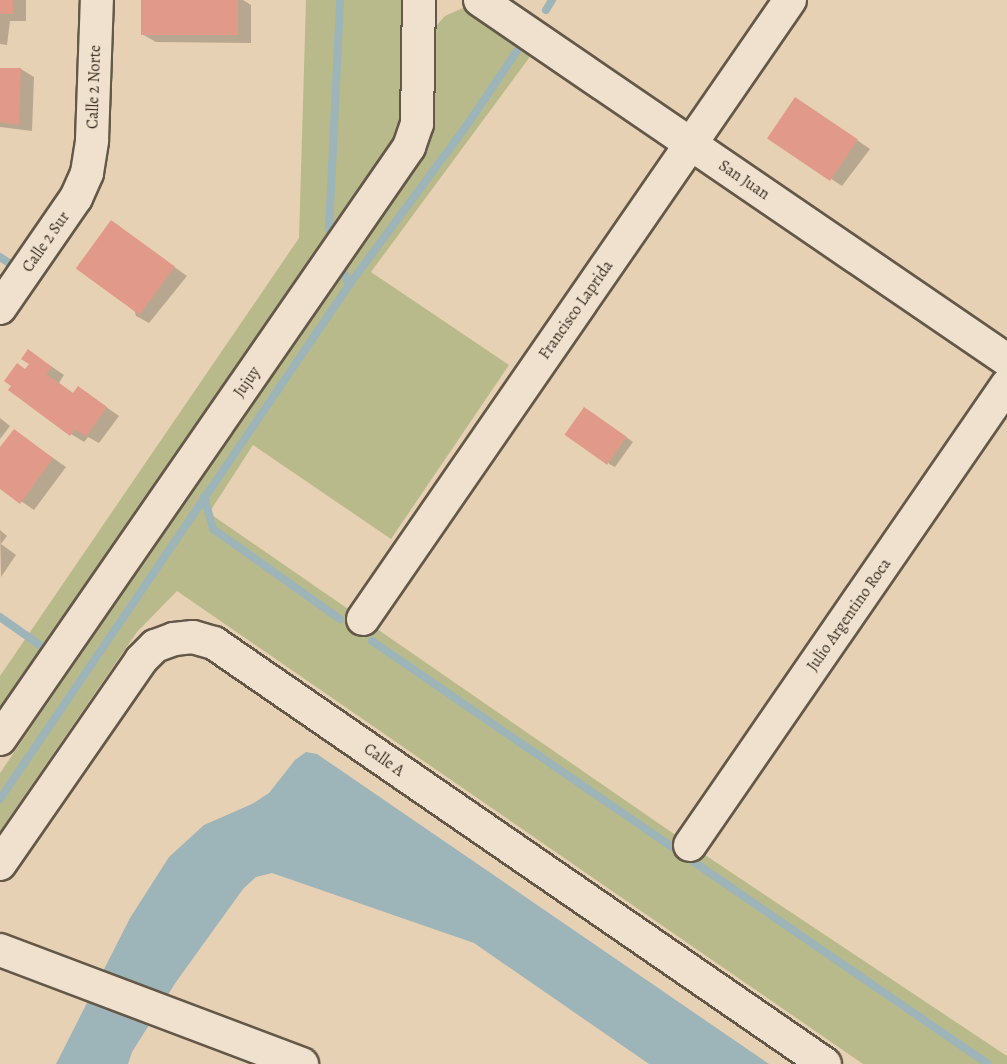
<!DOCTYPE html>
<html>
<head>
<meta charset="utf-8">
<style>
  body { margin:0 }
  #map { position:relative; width:1007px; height:1064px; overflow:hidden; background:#e7d1b4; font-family:Alegreya,serif }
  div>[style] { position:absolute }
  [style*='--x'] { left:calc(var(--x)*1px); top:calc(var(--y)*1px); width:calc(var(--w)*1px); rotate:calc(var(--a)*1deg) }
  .green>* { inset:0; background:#b9ba8b }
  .water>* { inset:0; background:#9db4b9 }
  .shadow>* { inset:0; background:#0003 }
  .stream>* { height:8px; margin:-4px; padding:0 4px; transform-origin:4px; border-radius:4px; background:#9db4b9 }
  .building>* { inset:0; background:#e19a8a; transform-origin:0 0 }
  .roads { filter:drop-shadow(2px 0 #645849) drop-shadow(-2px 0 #645849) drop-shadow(0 2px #645849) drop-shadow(0 -2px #645849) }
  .minor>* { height:32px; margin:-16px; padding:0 16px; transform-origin:16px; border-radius:16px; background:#efe1ce }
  span { translate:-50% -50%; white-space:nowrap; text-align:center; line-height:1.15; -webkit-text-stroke:4.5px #efe1ce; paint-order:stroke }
  .street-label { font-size:16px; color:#392f25 }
</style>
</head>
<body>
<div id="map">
  <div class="green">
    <div style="clip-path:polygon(306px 0,408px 0,404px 137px,0 719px,0 676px,299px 238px)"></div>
    <div style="clip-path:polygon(465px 7px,473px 9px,532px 54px,371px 272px,509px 365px,391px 539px,253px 445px,209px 513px,690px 845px,1007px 1056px,1007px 1064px,863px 1064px,177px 591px,137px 632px,0 831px,0 773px,172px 521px,361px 234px,433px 49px,436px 26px,445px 16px)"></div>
  </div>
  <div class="water">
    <div style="clip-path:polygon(306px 752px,317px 754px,769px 1064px,649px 1064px,474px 943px,272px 873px,256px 877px,243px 889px,176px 982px,132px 1052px,128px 1064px,56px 1064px,130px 918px,169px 857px,204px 825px,252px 804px,269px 793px,295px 760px)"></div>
  </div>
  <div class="shadow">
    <div style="clip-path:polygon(0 0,26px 0,26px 21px,10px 21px,7px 45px,0 44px)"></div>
    <div style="clip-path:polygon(143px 0,243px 0,251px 5px,251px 43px,156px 42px,142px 34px)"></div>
    <div style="clip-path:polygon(0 69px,21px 69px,34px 77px,32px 131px,0 127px)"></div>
    <div style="clip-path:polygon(809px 107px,870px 149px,842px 186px,769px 138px)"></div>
    <div style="clip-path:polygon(111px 222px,187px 276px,149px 323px,136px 316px)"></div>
    <div style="clip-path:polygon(29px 351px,64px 375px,59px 383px,74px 394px,79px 388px,119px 416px,99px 443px,88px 437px,84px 442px,71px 434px,10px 390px,31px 363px)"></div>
    <div style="clip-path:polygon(591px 412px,633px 442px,615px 467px,609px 464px)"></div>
    <div style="clip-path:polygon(0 418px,10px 426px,0 439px)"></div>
    <div style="clip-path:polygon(14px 431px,66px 467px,34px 510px,0 487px,0 450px)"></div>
    <div style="clip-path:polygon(0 530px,7px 536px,1px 544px,16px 555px,1px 577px)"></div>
  </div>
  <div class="stream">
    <div style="--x:546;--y:10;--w:12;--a:-59"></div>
    <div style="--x:329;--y:229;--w:229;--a:-87.2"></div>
    <div style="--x:0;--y:257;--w:23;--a:34"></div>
    <div style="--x:344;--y:273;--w:13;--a:67"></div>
    <div style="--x:204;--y:497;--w:33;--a:74"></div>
    <div style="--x:213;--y:529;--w:156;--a:35.3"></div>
    <div style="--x:0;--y:617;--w:54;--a:35.2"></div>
    <div style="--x:372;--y:641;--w:747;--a:34.48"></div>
    <div style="--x:0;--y:799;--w:621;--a:-55.82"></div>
    <div style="--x:349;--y:285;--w:199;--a:-53.6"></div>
    <div style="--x:467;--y:125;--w:89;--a:-56"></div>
  </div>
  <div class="building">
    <div style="left:0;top:0;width:13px;height:14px"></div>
    <div style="left:141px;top:0;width:97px;height:35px"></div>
    <div style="clip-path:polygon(0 68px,21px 68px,19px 125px,0 122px)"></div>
    <div style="left:795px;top:97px;width:76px;height:50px;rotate:34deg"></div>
    <div style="left:111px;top:220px;width:79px;height:60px;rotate:36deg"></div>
    <div style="clip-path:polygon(28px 349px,52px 367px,46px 374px,73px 393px,78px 386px,107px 407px,86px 437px,75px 429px,70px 436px,8px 390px,11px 386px,4px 381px,17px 363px,25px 369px,29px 364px,21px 359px)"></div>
    <div style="left:584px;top:407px;width:52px;height:34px;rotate:35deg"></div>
    <div style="clip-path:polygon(14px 429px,53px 458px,20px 504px,0 489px,0 447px)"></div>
  </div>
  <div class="roads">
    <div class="minor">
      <div style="--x:480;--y:0;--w:638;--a:34.34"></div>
      <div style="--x:0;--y:308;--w:134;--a:-55.4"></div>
      <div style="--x:76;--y:198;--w:27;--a:-66"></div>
      <div style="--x:87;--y:173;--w:33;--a:-81"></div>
      <div style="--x:92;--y:140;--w:140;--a:-88"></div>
      <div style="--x:363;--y:619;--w:752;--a:-55.4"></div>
      <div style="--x:0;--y:739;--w:720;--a:-55.36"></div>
      <div style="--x:409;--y:147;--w:24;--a:-71"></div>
      <div style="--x:417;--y:124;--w:124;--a:-89.1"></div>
      <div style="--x:690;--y:845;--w:559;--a:-55.43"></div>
      <div style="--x:0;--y:864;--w:248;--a:-55.3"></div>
      <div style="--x:141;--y:660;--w:20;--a:-45"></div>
      <div style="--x:155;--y:646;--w:20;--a:-20"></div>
      <div style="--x:174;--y:639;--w:19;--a:-6"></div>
      <div style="--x:193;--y:637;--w:22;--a:16"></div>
      <div style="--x:214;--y:643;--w:742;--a:34.57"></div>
      <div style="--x:0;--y:950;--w:323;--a:20.7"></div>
    </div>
  </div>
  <div class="street-label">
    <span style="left:94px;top:87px;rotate:-88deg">Calle 2 Norte</span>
    <span style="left:744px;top:180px;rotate:34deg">San Juan</span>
    <span style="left:46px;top:242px;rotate:-55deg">Calle 2 Sur</span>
    <span style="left:576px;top:310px;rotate:-55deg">Francisco Laprida</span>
    <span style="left:247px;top:382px;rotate:-55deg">Jujuy</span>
    <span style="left:849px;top:615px;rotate:-55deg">Julio Argentino Roca</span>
    <span style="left:384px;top:760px;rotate:35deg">Calle A</span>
  </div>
</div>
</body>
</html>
